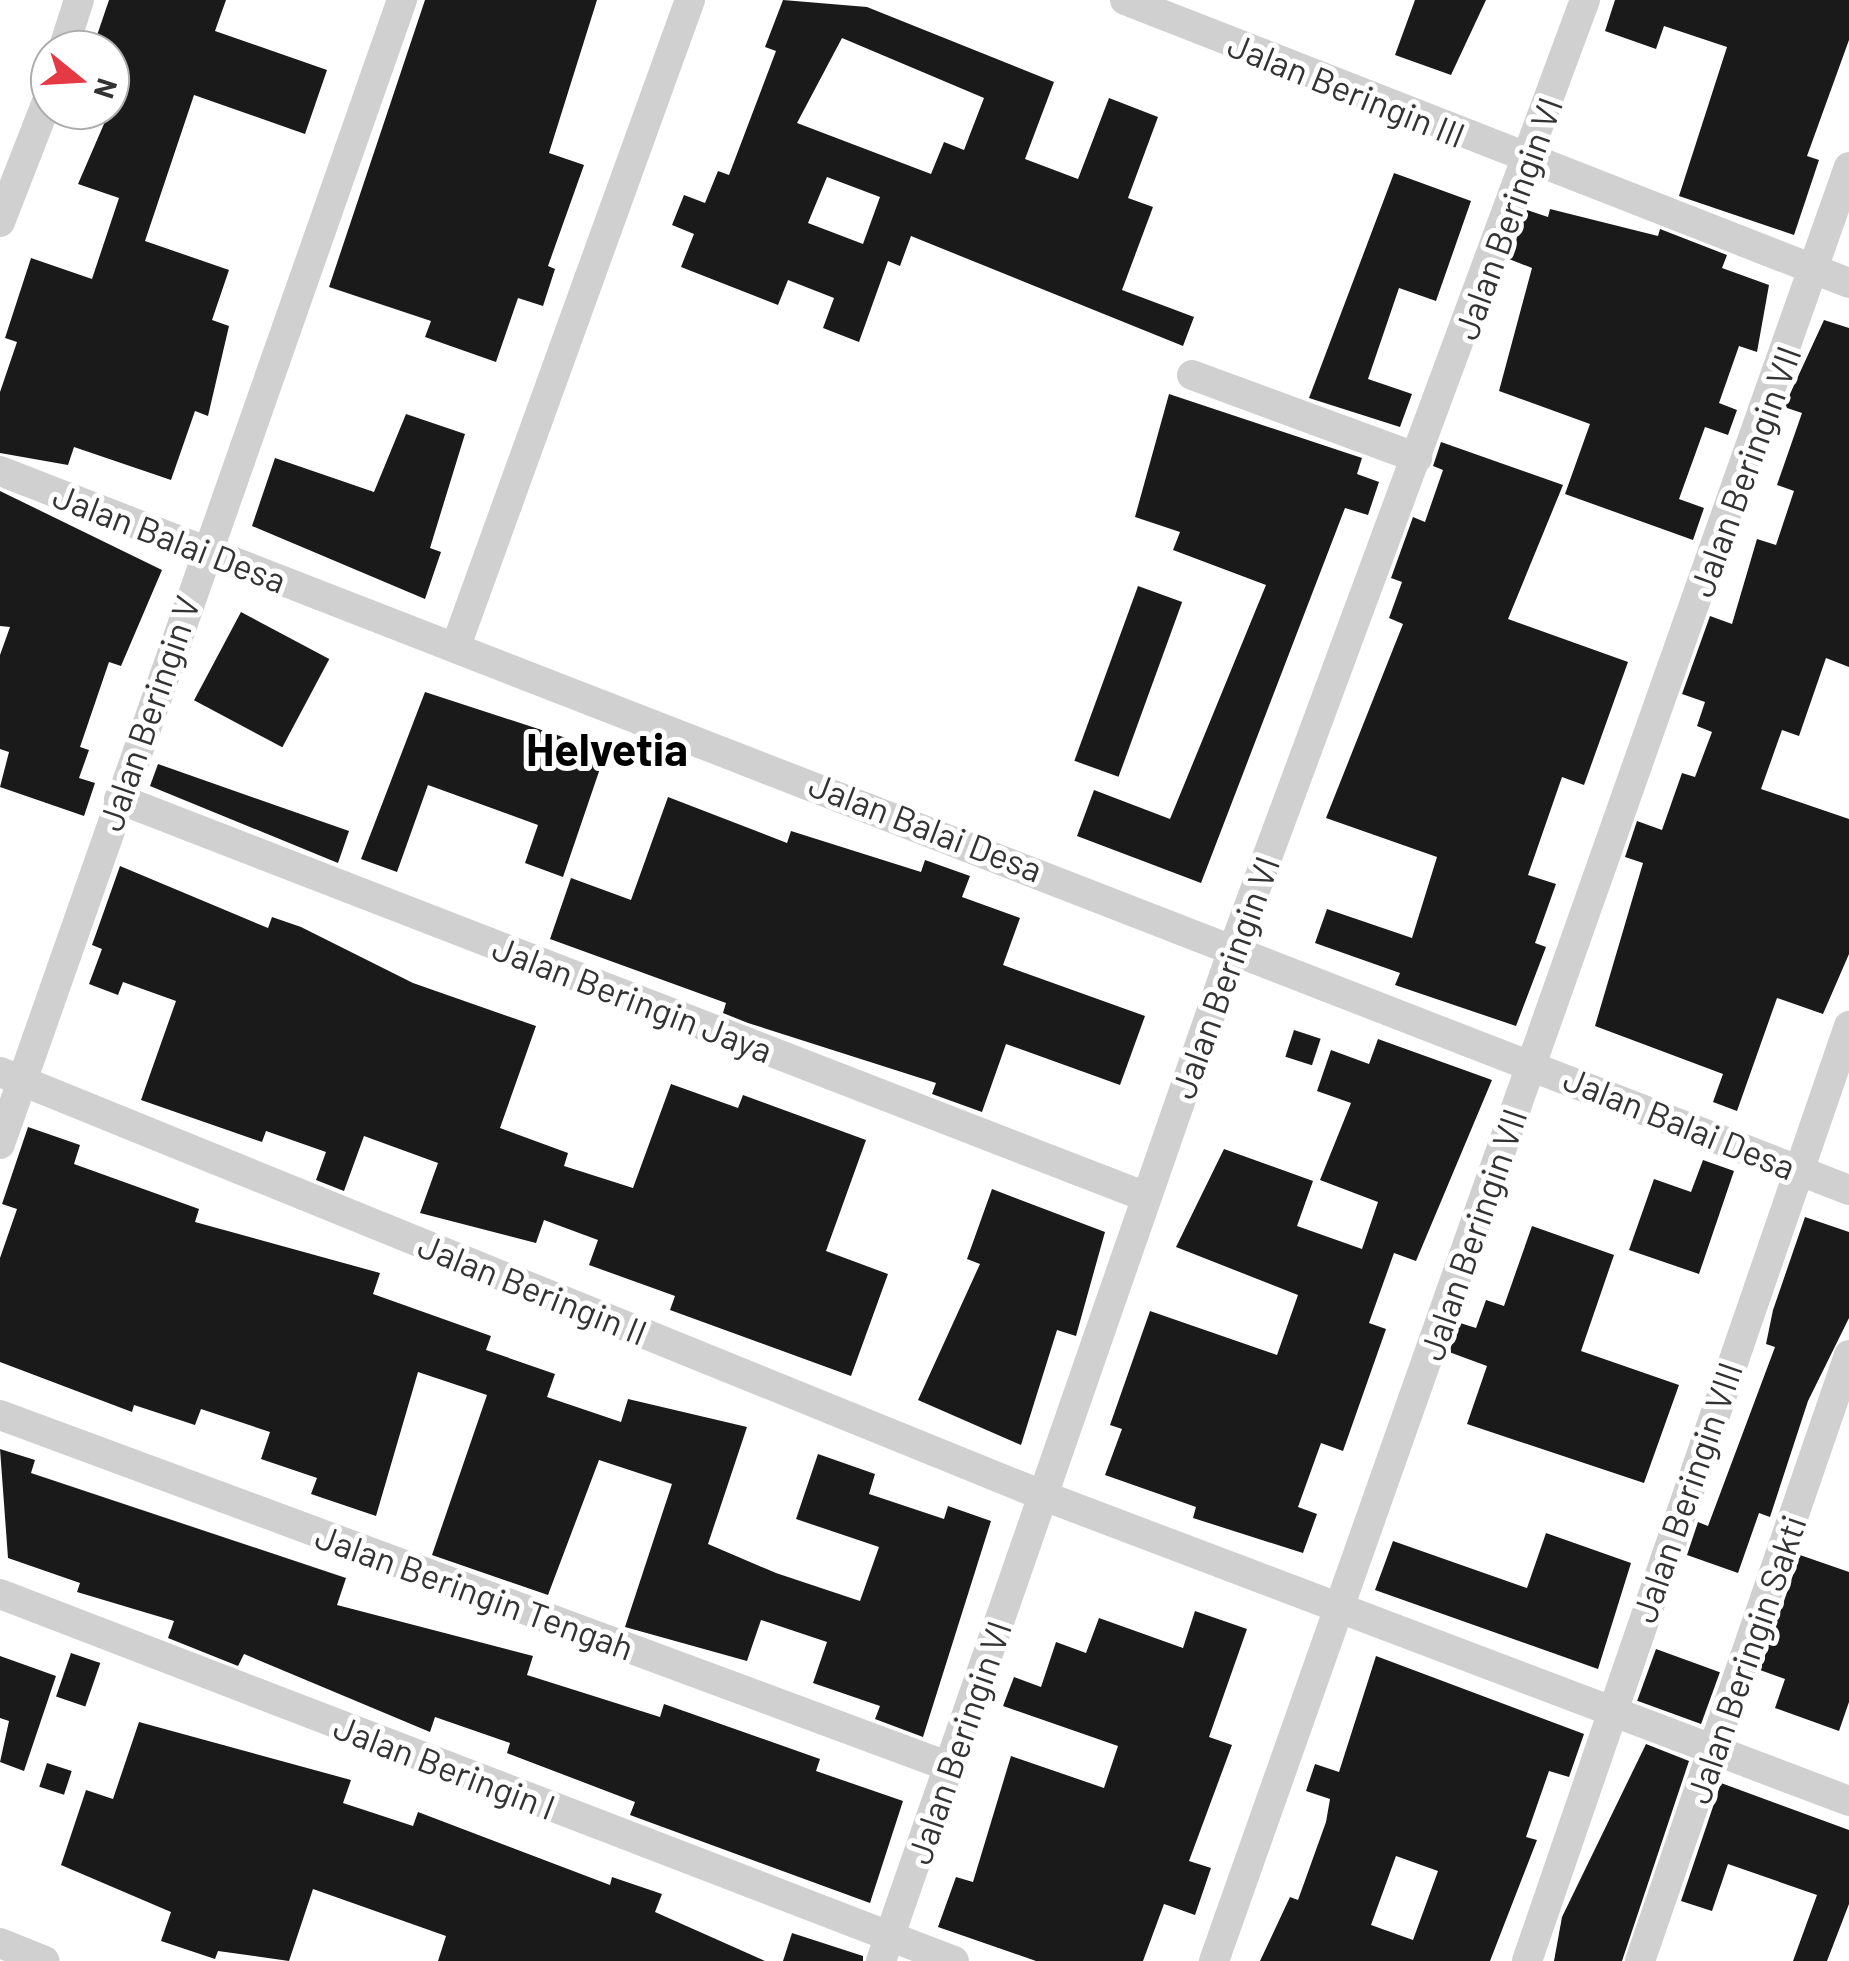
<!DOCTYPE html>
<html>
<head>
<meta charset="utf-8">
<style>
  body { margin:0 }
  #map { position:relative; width:1849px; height:1961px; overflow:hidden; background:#fff; font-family:Barlow,sans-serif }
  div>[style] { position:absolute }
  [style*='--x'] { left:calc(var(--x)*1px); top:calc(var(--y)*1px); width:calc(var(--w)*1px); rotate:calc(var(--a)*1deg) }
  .building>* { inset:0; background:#1a1a1a; transform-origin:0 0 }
  .street>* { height:30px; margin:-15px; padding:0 15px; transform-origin:15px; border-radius:15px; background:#d0d0d0 }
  span { translate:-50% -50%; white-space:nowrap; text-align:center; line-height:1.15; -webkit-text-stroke:10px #fff; paint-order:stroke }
  .street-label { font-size:35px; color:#333 }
  .district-label { font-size:45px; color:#000; font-weight:700 }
  .north { position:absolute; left:30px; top:30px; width:100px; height:100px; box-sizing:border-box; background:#fff; border:2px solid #adadad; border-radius:50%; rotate:108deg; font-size:28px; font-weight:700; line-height:40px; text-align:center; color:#333 }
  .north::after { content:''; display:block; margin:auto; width:35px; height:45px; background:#e63946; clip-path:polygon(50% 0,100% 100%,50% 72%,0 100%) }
</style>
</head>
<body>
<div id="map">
  <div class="building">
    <div style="clip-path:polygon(109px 0,226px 0,215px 31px,327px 70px,305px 134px,194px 95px,145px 241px,229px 270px,212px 320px,229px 326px,208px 416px,195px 411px,171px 480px,74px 447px,68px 465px,0 453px,0 392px,17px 342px,5px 338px,31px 258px,92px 279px,119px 198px,78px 184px,110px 110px,117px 68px,110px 50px,92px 50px)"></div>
    <div style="clip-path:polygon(425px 0,597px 0,549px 153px,584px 165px,548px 266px,555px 269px,543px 306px,518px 298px,496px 362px,425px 337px,431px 321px,329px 287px)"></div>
    <div style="clip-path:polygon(evenodd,783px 0,867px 7px,1054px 82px,1025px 159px,1078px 179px,1109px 98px,1158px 117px,1128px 198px,1153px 207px,1122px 290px,1194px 317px,1183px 346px,911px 236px,900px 266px,888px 261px,859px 342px,823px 328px,834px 298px,788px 280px,778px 305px,681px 267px,694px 234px,672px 225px,684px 195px,705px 203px,718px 171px,729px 175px,776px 51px,765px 47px,783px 0,842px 38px,984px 98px,964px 150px,944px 142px,931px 174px,797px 123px,842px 38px,783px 0,827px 177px,880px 197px,863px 244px,808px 223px,827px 177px)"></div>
    <div style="clip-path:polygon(1415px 0,1486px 0,1451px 75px,1395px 55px)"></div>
    <div style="clip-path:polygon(1615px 0,1849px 0,1849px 40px,1807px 156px,1819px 160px,1794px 235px,1679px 196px,1727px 47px,1664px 26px,1656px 49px,1605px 31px)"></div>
    <div style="clip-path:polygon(1394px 173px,1471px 201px,1436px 301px,1399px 288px,1368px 379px,1412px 394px,1400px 427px,1309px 398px)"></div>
    <div style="clip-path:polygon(1550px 209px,1658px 236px,1660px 229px,1727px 255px,1722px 268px,1769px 285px,1757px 352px,1739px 346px,1719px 403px,1737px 410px,1728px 435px,1705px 427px,1679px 499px,1704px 508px,1693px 540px,1565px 494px,1590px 424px,1499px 391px,1532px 268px,1509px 259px,1527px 210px,1548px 217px)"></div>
    <div style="clip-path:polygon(1824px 320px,1849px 328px,1849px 667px,1826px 658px,1799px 736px,1782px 730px,1761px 789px,1849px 819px,1849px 954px,1823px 1014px,1777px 998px,1737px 1111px,1713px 1102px,1723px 1074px,1595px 1026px,1643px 863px,1625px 857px,1637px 821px,1662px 830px,1682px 773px,1695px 777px,1712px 732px,1697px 726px,1705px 702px,1682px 694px,1710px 616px,1732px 624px,1757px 539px,1776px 545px,1794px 491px,1777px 485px,1802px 413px,1784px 407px)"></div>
    <div style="clip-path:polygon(1169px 394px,1362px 458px,1357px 474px,1379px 482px,1368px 515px,1345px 508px,1201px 883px,1077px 836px,1094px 790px,1170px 819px,1266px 585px,1173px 550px,1180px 532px,1135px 517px)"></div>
    <div style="clip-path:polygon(406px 414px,465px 434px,430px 548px,441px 552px,425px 599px,252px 526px,275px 458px,374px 492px)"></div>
    <div style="clip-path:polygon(1441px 442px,1563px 485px,1508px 619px,1628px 662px,1584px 785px,1562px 777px,1528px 875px,1556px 884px,1535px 943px,1546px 947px,1516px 1026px,1395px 985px,1400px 973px,1315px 943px,1327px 909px,1412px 938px,1437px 857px,1326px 818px,1403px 624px,1389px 618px,1402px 582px,1391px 578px,1413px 517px,1425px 522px,1443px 470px,1433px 466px)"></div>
    <div style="clip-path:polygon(0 491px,162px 570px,121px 666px,109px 662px,80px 747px,89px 750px,79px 778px,95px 783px,84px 816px,0 787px,9px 752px,0 749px,0 655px,10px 627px,0 626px)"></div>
    <div style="left:1138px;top:586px;width:47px;height:186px;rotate:20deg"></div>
    <div style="left:241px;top:612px;width:100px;height:100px;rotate:28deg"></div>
    <div style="clip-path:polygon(425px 692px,606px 751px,563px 877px,525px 863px,538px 825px,428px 785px,397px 872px,361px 859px)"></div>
    <div style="clip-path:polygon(158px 764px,349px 831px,338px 863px,150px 786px)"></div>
    <div style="clip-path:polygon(668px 797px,787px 843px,791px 831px,921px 872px,925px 860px,970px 876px,962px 897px,1020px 918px,1003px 965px,1145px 1016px,1120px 1085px,1006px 1044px,982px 1112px,932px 1094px,936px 1083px,748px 1023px,723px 1013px,726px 1003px,550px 939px,571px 878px,631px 900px)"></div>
    <div style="clip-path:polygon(120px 866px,268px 928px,272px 917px,301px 927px,413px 983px,536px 1026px,500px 1128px,568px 1153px,564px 1166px,633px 1188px,671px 1084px,738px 1108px,743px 1095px,866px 1140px,826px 1251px,888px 1274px,851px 1376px,670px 1310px,675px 1296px,589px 1265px,598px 1240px,544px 1220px,536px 1243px,420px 1213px,438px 1163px,364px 1136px,344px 1191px,316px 1180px,326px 1152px,266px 1131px,262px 1142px,141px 1100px,176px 1001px,123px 982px,118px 995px,89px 984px,102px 949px,92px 945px)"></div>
    <div style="left:1294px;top:1030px;width:28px;height:28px;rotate:18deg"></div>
    <div style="clip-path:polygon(1378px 1039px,1492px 1080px,1416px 1261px,1394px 1253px,1369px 1323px,1386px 1329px,1343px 1451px,1321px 1443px,1298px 1507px,1317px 1514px,1303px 1553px,1193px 1518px,1196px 1507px,1105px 1475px,1122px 1429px,1110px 1425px,1150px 1311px,1277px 1355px,1298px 1295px,1176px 1247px,1224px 1149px,1313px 1181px,1297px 1226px,1362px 1249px,1378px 1202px,1320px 1180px,1351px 1103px,1317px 1091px,1331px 1050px,1369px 1064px)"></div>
    <div style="clip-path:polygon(28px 1127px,80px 1145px,74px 1164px,199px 1209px,195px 1222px,380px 1273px,373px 1294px,491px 1336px,486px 1350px,555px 1374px,547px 1397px,621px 1422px,628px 1399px,747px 1427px,708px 1544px,776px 1573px,860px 1601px,879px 1547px,796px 1519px,818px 1454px,875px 1474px,869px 1494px,944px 1519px,948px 1506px,991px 1521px,923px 1737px,875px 1719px,880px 1706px,813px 1683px,827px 1642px,761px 1620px,747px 1661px,625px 1627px,672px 1484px,599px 1460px,548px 1595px,432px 1555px,487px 1395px,418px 1372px,376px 1516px,311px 1494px,317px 1478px,261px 1459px,270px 1432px,201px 1409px,195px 1425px,134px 1405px,132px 1412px,0 1362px,0 1258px,17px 1209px,2px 1204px)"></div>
    <div style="clip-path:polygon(1703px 1160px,1734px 1171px,1699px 1274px,1629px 1250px,1654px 1179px,1691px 1192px)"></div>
    <div style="clip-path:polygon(992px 1189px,1105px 1232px,1076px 1336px,1057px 1330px,1021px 1445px,918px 1400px,980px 1264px,967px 1259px)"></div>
    <div style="clip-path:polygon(1805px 1217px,1849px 1232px,1849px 1318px,1808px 1401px,1770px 1517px,1759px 1513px,1738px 1573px,1687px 1555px,1698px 1522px,1708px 1526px,1775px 1347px,1766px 1344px,1773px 1310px)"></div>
    <div style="clip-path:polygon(1532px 1226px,1614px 1255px,1581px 1351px,1679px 1385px,1644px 1483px,1467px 1424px,1487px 1366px,1449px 1352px,1460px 1323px,1476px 1328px,1486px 1300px,1504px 1306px)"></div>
    <div style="clip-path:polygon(0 1449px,35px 1460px,31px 1473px,346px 1578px,337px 1605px,533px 1656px,527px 1675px,660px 1717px,664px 1704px,820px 1759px,816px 1771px,903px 1801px,870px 1903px,630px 1815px,635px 1802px,507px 1753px,510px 1743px,435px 1717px,430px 1732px,244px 1654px,238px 1666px,168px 1638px,174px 1621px,77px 1592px,80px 1583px,8px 1558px)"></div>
    <div style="clip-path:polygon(1546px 1533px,1631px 1563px,1598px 1669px,1375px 1590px,1393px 1541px,1527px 1588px)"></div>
    <div style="clip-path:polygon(1800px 1555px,1849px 1572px,1849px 1702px,1839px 1731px,1775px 1708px,1785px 1679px,1760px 1670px)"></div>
    <div style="clip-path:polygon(1195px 1611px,1247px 1629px,1209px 1737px,1232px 1745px,1189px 1861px,1211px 1868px,1195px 1915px,1164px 1904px,1143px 1961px,1036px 1961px,938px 1927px,956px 1877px,973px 1882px,1011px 1756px,1104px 1788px,1118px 1746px,1003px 1706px,1014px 1677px,1041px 1687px,1056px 1642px,1086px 1653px,1099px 1618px,1183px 1648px)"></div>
    <div style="left:1656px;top:1649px;width:68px;height:55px;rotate:20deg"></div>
    <div style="left:71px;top:1653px;width:31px;height:46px;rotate:19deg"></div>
    <div style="clip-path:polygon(0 1656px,56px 1676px,24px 1771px,0 1762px,9px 1721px,0 1718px)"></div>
    <div style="clip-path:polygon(evenodd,1376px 1656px,1584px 1734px,1569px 1777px,1549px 1771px,1526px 1837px,1537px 1840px,1490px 1961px,1260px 1961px,1290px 1897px,1298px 1900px,1326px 1822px,1330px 1799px,1306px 1791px,1315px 1764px,1339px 1772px,1376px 1656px,1396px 1856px,1438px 1871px,1413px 1940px,1371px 1925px,1396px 1856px)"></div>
    <div style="clip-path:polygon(139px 1722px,351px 1780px,343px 1803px,413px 1826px,418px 1812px,610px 1885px,612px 1877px,662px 1894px,655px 1912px,765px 1961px,438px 1961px,446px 1936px,313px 1889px,289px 1961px,218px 1951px,215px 1959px,161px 1941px,171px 1912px,61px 1865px,86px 1790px,113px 1799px)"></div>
    <div style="clip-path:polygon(1646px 1744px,1689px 1761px,1622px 1961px,1554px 1961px,1562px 1917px)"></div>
    <div style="left:47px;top:1763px;width:26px;height:25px;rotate:18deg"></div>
    <div style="clip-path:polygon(1721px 1783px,1849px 1830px,1849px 1904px,1827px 1961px,1793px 1961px,1817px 1895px,1728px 1864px,1712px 1911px,1681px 1901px)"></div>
    <div style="clip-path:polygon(792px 1933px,863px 1956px,863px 1961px,783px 1961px)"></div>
  </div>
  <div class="street">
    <div style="--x:1125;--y:0;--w:777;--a:21.35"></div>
    <div style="--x:63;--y:50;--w:52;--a:-72.3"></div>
    <div style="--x:0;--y:222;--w:137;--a:-68.7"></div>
    <div style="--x:1192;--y:375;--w:240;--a:20.2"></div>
    <div style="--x:0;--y:471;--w:1984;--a:21.25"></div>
    <div style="--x:456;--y:646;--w:687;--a:-70.09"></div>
    <div style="--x:119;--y:799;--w:1101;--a:21.18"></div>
    <div style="--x:0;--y:1072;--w:1127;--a:22.1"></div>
    <div style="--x:1044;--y:1496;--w:861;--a:20.75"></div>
    <div style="--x:0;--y:1144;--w:1213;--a:-70.64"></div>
    <div style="--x:0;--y:1415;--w:1013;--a:20.33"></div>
    <div style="--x:0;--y:1594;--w:1022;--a:21.04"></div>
    <div style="--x:0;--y:1943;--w:48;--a:21.8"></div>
    <div style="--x:881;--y:1961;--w:1077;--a:-70.81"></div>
    <div style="--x:1235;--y:944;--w:1007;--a:-69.66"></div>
    <div style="--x:1214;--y:1961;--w:1903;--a:-70.51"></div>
    <div style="--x:1527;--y:1961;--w:989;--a:-71"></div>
    <div style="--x:1640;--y:1961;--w:641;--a:-70.97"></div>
  </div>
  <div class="street-label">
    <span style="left:1347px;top:89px;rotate:22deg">Jalan Beringin III</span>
    <span style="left:1507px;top:218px;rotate:-70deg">Jalan Beringin VI</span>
    <span style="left:1744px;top:471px;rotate:-70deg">Jalan Beringin VII</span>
    <span style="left:170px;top:537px;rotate:21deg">Jalan Balai Desa</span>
    <span style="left:148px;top:713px;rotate:-71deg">Jalan Beringin V</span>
    <span style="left:926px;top:826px;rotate:21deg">Jalan Balai Desa</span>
    <span style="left:1224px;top:977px;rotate:-70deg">Jalan Beringin VI</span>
    <span style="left:633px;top:998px;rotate:21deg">Jalan Beringin Jaya</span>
    <span style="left:1680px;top:1122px;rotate:22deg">Jalan Balai Desa</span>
    <span style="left:1472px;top:1234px;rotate:-71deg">Jalan Beringin VII</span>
    <span style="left:533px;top:1288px;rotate:22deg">Jalan Beringin II</span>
    <span style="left:1686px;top:1492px;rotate:-71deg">Jalan Beringin VIII</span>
    <span style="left:475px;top:1591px;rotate:20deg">Jalan Beringin Tengah</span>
    <span style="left:1745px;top:1659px;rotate:-71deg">Jalan Beringin Sakti</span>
    <span style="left:958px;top:1742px;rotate:-71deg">Jalan Beringin VI</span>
    <span style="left:445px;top:1766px;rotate:21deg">Jalan Beringin I</span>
  </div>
  <div class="district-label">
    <span style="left:607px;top:749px">Helvetia</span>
  </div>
  <div class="north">N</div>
</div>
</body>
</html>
